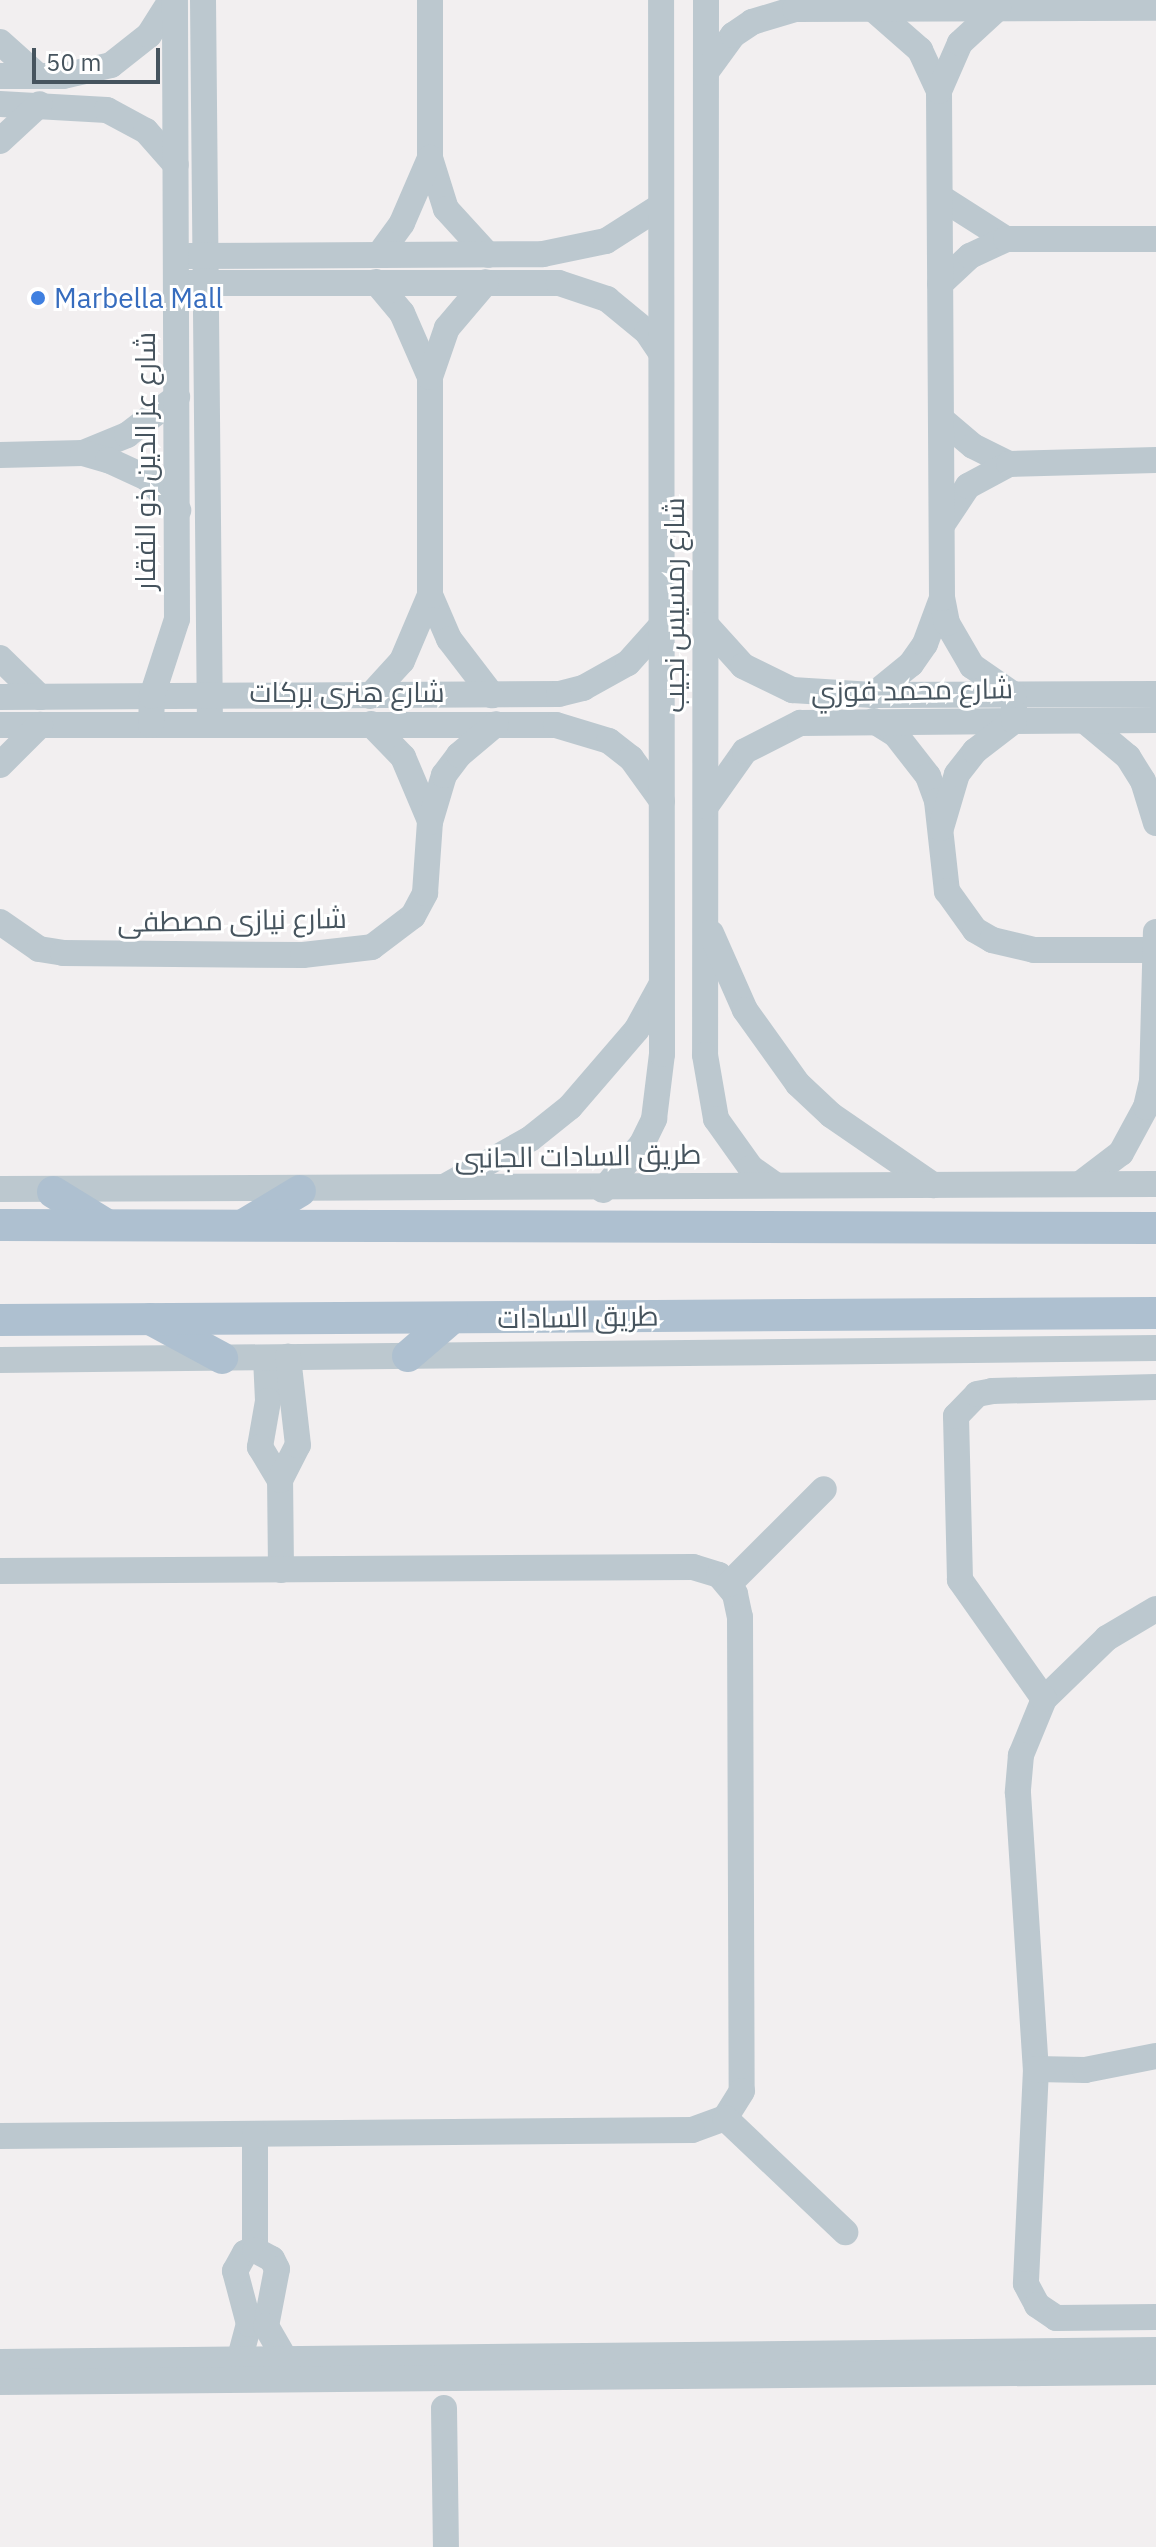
<!DOCTYPE html>
<html>
<head>
<meta charset="utf-8">
<style>
  body { margin:0 }
  #map { position:relative; width:1156px; height:2547px; overflow:hidden; background:#f2eff0; font-family:"IBM Plex Sans",Cairo,sans-serif }
  div>[style] { position:absolute }
  [style*='--x'] { left:calc(var(--x)*1px); top:calc(var(--y)*1px); width:calc(var(--w)*1px); rotate:calc(var(--a)*1deg) }
  .minor>* { height:26px; margin:-13px; padding:0 13px; transform-origin:13px; border-radius:13px; background:#bcc8cf }
  .major>* { height:32px; margin:-16px; padding:0 16px; transform-origin:16px; border-radius:16px; background:#aec0d0 }
  .dots>* { width:22px; height:22px; translate:-50% -50%; box-sizing:border-box; border:4px solid #fff; border-radius:50% }
  span { translate:-50% -50%; white-space:nowrap; text-align:center; line-height:1.15; -webkit-text-stroke:6px #fff; paint-order:stroke }
  .shop-label { font-size:28px; color:#366cbe }
  .left { translate:0 -50%; text-align:left }
  .street-label { font-size:28px; color:#46545e }
  .scale { position:absolute; left:32px; top:48px; width:128px; height:36px; box-sizing:border-box; border:4px solid #46545e; border-top:0; padding-left:10px; font-size:24px; line-height:28px; white-space:nowrap; color:#46545e; -webkit-text-stroke:6px #fff; paint-order:stroke }
</style>
</head>
<body>
<div id="map">
  <div class="minor">
    <div style="--x:203;--y:0;--w:725;--a:89.45"></div>
    <div style="--x:430;--y:0;--w:158;--a:90"></div>
    <div style="--x:430;--y:158;--w:53;--a:72.6"></div>
    <div style="--x:446;--y:209;--w:62;--a:47.6"></div>
    <div style="--x:706;--y:0;--w:1055;--a:90.05"></div>
    <div style="--x:705;--y:1055;--w:65;--a:80.2"></div>
    <div style="--x:716;--y:1119;--w:60;--a:54.5"></div>
    <div style="--x:751;--y:1168;--w:29;--a:35"></div>
    <div style="--x:872;--y:8;--w:64;--a:41.2"></div>
    <div style="--x:920;--y:50;--w:45;--a:65.1"></div>
    <div style="--x:0;--y:42;--w:51;--a:41.8"></div>
    <div style="--x:706;--y:72;--w:46;--a:-53.9"></div>
    <div style="--x:733;--y:35;--w:23;--a:-34"></div>
    <div style="--x:752;--y:22;--w:45;--a:-16.8"></div>
    <div style="--x:795;--y:9;--w:361;--a:-0.2"></div>
    <div style="--x:0;--y:76;--w:63;--a:0"></div>
    <div style="--x:63;--y:76;--w:49;--a:-12.9"></div>
    <div style="--x:111;--y:65;--w:48;--a:-38.3"></div>
    <div style="--x:149;--y:35;--w:41;--a:-57.8"></div>
    <div style="--x:0;--y:104;--w:107;--a:3.2"></div>
    <div style="--x:107;--y:110;--w:44;--a:28.3"></div>
    <div style="--x:146;--y:131;--w:45;--a:48.6"></div>
    <div style="--x:0;--y:141;--w:54;--a:-42.8"></div>
    <div style="--x:940;--y:197;--w:78;--a:32.5"></div>
    <div style="--x:379;--y:255;--w:39;--a:-54"></div>
    <div style="--x:402;--y:223;--w:71;--a:-66.7"></div>
    <div style="--x:189;--y:256;--w:354;--a:-0.3"></div>
    <div style="--x:543;--y:254;--w:64;--a:-11.7"></div>
    <div style="--x:606;--y:241;--w:65;--a:-32.5"></div>
    <div style="--x:376;--y:282;--w:40;--a:50"></div>
    <div style="--x:402;--y:313;--w:70;--a:66.4"></div>
    <div style="--x:188;--y:283;--w:371;--a:0"></div>
    <div style="--x:559;--y:283;--w:51;--a:18.4"></div>
    <div style="--x:607;--y:299;--w:52;--a:39.5"></div>
    <div style="--x:647;--y:332;--w:25;--a:56"></div>
    <div style="--x:940;--y:284;--w:41;--a:-43"></div>
    <div style="--x:970;--y:256;--w:40;--a:-25"></div>
    <div style="--x:1006;--y:239;--w:150;--a:0"></div>
    <div style="--x:941;--y:419;--w:42;--a:40.2"></div>
    <div style="--x:973;--y:446;--w:40;--a:26.6"></div>
    <div style="--x:83;--y:453;--w:48;--a:-22.2"></div>
    <div style="--x:127;--y:435;--w:63;--a:-37.2"></div>
    <div style="--x:0;--y:455;--w:83;--a:-1.4"></div>
    <div style="--x:83;--y:453;--w:26;--a:16"></div>
    <div style="--x:108;--y:460;--w:43;--a:24.8"></div>
    <div style="--x:147;--y:478;--w:45;--a:45.9"></div>
    <div style="--x:942;--y:525;--w:47;--a:-56.3"></div>
    <div style="--x:968;--y:486;--w:47;--a:-28.2"></div>
    <div style="--x:1009;--y:464;--w:147;--a:-1.6"></div>
    <div style="--x:430;--y:595;--w:48;--a:66.6"></div>
    <div style="--x:449;--y:639;--w:71;--a:52.5"></div>
    <div style="--x:706;--y:625;--w:55;--a:47.9"></div>
    <div style="--x:743;--y:666;--w:55;--a:26.1"></div>
    <div style="--x:792;--y:690;--w:81;--a:3.5"></div>
    <div style="--x:873;--y:695;--w:283;--a:-0.2"></div>
    <div style="--x:0;--y:658;--w:56;--a:44.3"></div>
    <div style="--x:873;--y:695;--w:49;--a:-39.2"></div>
    <div style="--x:911;--y:664;--w:24;--a:-55"></div>
    <div style="--x:925;--y:644;--w:46;--a:-69.6"></div>
    <div style="--x:370;--y:696;--w:47;--a:-47.6"></div>
    <div style="--x:402;--y:661;--w:72;--a:-67"></div>
    <div style="--x:430;--y:595;--w:218;--a:-90"></div>
    <div style="--x:430;--y:377;--w:52;--a:-70.9"></div>
    <div style="--x:447;--y:328;--w:60;--a:-49.7"></div>
    <div style="--x:0;--y:697;--w:559;--a:-0.31"></div>
    <div style="--x:559;--y:694;--w:25;--a:-14"></div>
    <div style="--x:583;--y:688;--w:51;--a:-29.1"></div>
    <div style="--x:628;--y:663;--w:51;--a:-48.2"></div>
    <div style="--x:874;--y:721;--w:26;--a:32"></div>
    <div style="--x:896;--y:735;--w:52;--a:52"></div>
    <div style="--x:928;--y:776;--w:27;--a:70"></div>
    <div style="--x:937;--y:801;--w:91;--a:83.7"></div>
    <div style="--x:947;--y:891;--w:48;--a:54.3"></div>
    <div style="--x:975;--y:930;--w:20;--a:30"></div>
    <div style="--x:992;--y:940;--w:43;--a:13.4"></div>
    <div style="--x:1034;--y:950;--w:122;--a:0"></div>
    <div style="--x:1085;--y:721;--w:56;--a:39.9"></div>
    <div style="--x:1128;--y:757;--w:28;--a:58"></div>
    <div style="--x:1143;--y:781;--w:44;--a:72.8"></div>
    <div style="--x:371;--y:724;--w:46;--a:45.9"></div>
    <div style="--x:403;--y:757;--w:69;--a:67.1"></div>
    <div style="--x:0;--y:725;--w:556;--a:0"></div>
    <div style="--x:556;--y:725;--w:55;--a:16.8"></div>
    <div style="--x:609;--y:741;--w:28;--a:38"></div>
    <div style="--x:631;--y:758;--w:53;--a:54.2"></div>
    <div style="--x:151;--y:725;--w:29;--a:-88"></div>
    <div style="--x:152;--y:696;--w:81;--a:-72"></div>
    <div style="--x:177;--y:619;--w:619;--a:-90.19"></div>
    <div style="--x:0;--y:765;--w:57;--a:-45"></div>
    <div style="--x:706;--y:806;--w:67;--a:-54.7"></div>
    <div style="--x:745;--y:751;--w:62;--a:-27"></div>
    <div style="--x:800;--y:723;--w:356;--a:-0.5"></div>
    <div style="--x:941;--y:828;--w:56;--a:-73.5"></div>
    <div style="--x:957;--y:774;--w:29;--a:-52"></div>
    <div style="--x:975;--y:751;--w:49;--a:-37.6"></div>
    <div style="--x:1014;--y:721;--w:26;--a:-90"></div>
    <div style="--x:1014;--y:695;--w:51;--a:-145.4"></div>
    <div style="--x:972;--y:666;--w:50;--a:-120.2"></div>
    <div style="--x:947;--y:623;--w:25;--a:-101"></div>
    <div style="--x:942;--y:598;--w:507;--a:-90.34"></div>
    <div style="--x:939;--y:91;--w:52;--a:-66.4"></div>
    <div style="--x:960;--y:43;--w:52;--a:-42.6"></div>
    <div style="--x:0;--y:922;--w:47;--a:34.7"></div>
    <div style="--x:39;--y:949;--w:24;--a:9"></div>
    <div style="--x:63;--y:953;--w:240;--a:0.5"></div>
    <div style="--x:303;--y:955;--w:69;--a:-6.6"></div>
    <div style="--x:372;--y:947;--w:51;--a:-37.1"></div>
    <div style="--x:413;--y:916;--w:26;--a:-62"></div>
    <div style="--x:425;--y:893;--w:71;--a:-86"></div>
    <div style="--x:430;--y:822;--w:49;--a:-73.4"></div>
    <div style="--x:444;--y:775;--w:25;--a:-53"></div>
    <div style="--x:459;--y:755;--w:48;--a:-40"></div>
    <div style="--x:711;--y:933;--w:84;--a:66.2"></div>
    <div style="--x:745;--y:1010;--w:91;--a:54.4"></div>
    <div style="--x:798;--y:1084;--w:45;--a:43.2"></div>
    <div style="--x:831;--y:1115;--w:124;--a:34.5"></div>
    <div style="--x:1080;--y:1184;--w:51;--a:-37.1"></div>
    <div style="--x:1121;--y:1153;--w:52;--a:-61.5"></div>
    <div style="--x:1146;--y:1107;--w:26;--a:-77"></div>
    <div style="--x:1152;--y:1082;--w:150;--a:-88.5"></div>
    <div style="--x:444;--y:1187;--w:98;--a:-29.2"></div>
    <div style="--x:530;--y:1139;--w:51;--a:-38.7"></div>
    <div style="--x:570;--y:1107;--w:103;--a:-49.3"></div>
    <div style="--x:637;--y:1029;--w:48;--a:-61.3"></div>
    <div style="--x:0;--y:1189;--w:1156;--a:-0.25"></div>
    <div style="--x:603;--y:1190;--w:60;--a:-49.7"></div>
    <div style="--x:642;--y:1144;--w:28;--a:-64"></div>
    <div style="--x:654;--y:1119;--w:65;--a:-83"></div>
    <div style="--x:662;--y:1054;--w:1054;--a:-90.05"></div>
    <div style="--x:266;--y:1358;--w:43;--a:87.3"></div>
    <div style="--x:268;--y:1401;--w:47;--a:99.9"></div>
    <div style="--x:260;--y:1447;--w:39;--a:59"></div>
    <div style="--x:0;--y:1360;--w:1156;--a:-0.59"></div>
    <div style="--x:281;--y:1570;--w:90;--a:-90.6"></div>
    <div style="--x:280;--y:1480;--w:39;--a:-63"></div>
    <div style="--x:298;--y:1445;--w:89;--a:-96.5"></div>
    <div style="--x:0;--y:1571;--w:693;--a:-0.33"></div>
    <div style="--x:693;--y:1567;--w:27;--a:17"></div>
    <div style="--x:719;--y:1575;--w:25;--a:50"></div>
    <div style="--x:735;--y:1594;--w:24;--a:78"></div>
    <div style="--x:740;--y:1617;--w:474;--a:89.8"></div>
    <div style="--x:742;--y:2091;--w:32;--a:122"></div>
    <div style="--x:725;--y:2118;--w:35;--a:160"></div>
    <div style="--x:692;--y:2130;--w:692;--a:179.5"></div>
    <div style="--x:729;--y:1584;--w:134;--a:-45"></div>
    <div style="--x:1156;--y:1609;--w:57;--a:149.4"></div>
    <div style="--x:1107;--y:1638;--w:88;--a:135.9"></div>
    <div style="--x:1044;--y:1699;--w:61;--a:112.3"></div>
    <div style="--x:1021;--y:1755;--w:38;--a:95"></div>
    <div style="--x:1018;--y:1793;--w:277;--a:86.3"></div>
    <div style="--x:1036;--y:2069;--w:215;--a:92.7"></div>
    <div style="--x:1026;--y:2284;--w:24;--a:62"></div>
    <div style="--x:1037;--y:2305;--w:23;--a:34"></div>
    <div style="--x:1056;--y:2318;--w:100;--a:-0.6"></div>
    <div style="--x:1044;--y:1699;--w:146;--a:-125.2"></div>
    <div style="--x:960;--y:1580;--w:164;--a:-91.4"></div>
    <div style="--x:956;--y:1416;--w:30;--a:-46"></div>
    <div style="--x:977;--y:1394;--w:15;--a:-11"></div>
    <div style="--x:992;--y:1391;--w:164;--a:-1.4"></div>
    <div style="--x:1036;--y:2069;--w:49;--a:1.2"></div>
    <div style="--x:1085;--y:2070;--w:72;--a:-11.2"></div>
    <div style="--x:725;--y:2118;--w:166;--a:43.5"></div>
    <div style="--x:255;--y:2250;--w:116;--a:-90"></div>
    <div style="--x:239;--y:2361;--w:38;--a:-75"></div>
    <div style="--x:249;--y:2324;--w:55;--a:-104.8"></div>
    <div style="--x:235;--y:2271;--w:21;--a:-61"></div>
    <div style="--x:245;--y:2253;--w:10;--a:-17"></div>
    <div style="--x:255;--y:2250;--w:19;--a:28"></div>
    <div style="--x:272;--y:2259;--w:11;--a:63"></div>
    <div style="--x:277;--y:2269;--w:58;--a:100.9"></div>
    <div style="--x:266;--y:2326;--w:39;--a:60"></div>
    <div style="--x:0;--y:2362;--w:1156;--a:-0.59"></div>
    <div style="--x:0;--y:2382;--w:1156;--a:-0.5"></div>
    <div style="--x:444;--y:2408;--w:139;--a:89.2"></div>
  </div>
  <div class="major">
    <div style="--x:53;--y:1192;--w:61;--a:31.6"></div>
    <div style="--x:245;--y:1224;--w:64;--a:-31"></div>
    <div style="--x:0;--y:1225;--w:1156;--a:0.15"></div>
    <div style="--x:150;--y:1319;--w:82;--a:28.4"></div>
    <div style="--x:0;--y:1320;--w:1156;--a:-0.35"></div>
    <div style="--x:408;--y:1356;--w:58;--a:-40.8"></div>
  </div>
  <div class="dots">
    <div style="left:38px;top:298px;background:#3f7fe0"></div>
  </div>
  <div class="shop-label">
    <span class="left" style="left:54px;top:298px">Marbella Mall</span>
  </div>
  <div class="street-label">
    <span style="left:145px;top:461px;rotate:-90deg">شارع عز الدين ذو الفقار</span>
    <span style="left:674px;top:605px;rotate:-90deg">شارع رمسيس نجيب</span>
    <span style="left:912px;top:690px;rotate:-1deg">شارع محمد فوزي</span>
    <span style="left:347px;top:692px">شارع هنرى بركات</span>
    <span style="left:232px;top:920px;rotate:-1deg">شارع نيازى مصطفى</span>
    <span style="left:578px;top:1156px;rotate:-1deg">طريق السادات الجانبى</span>
    <span style="left:578px;top:1317px;rotate:-1deg">طريق السادات</span>
  </div>
  <div class="scale">50 m</div>
</div>
</body>
</html>
